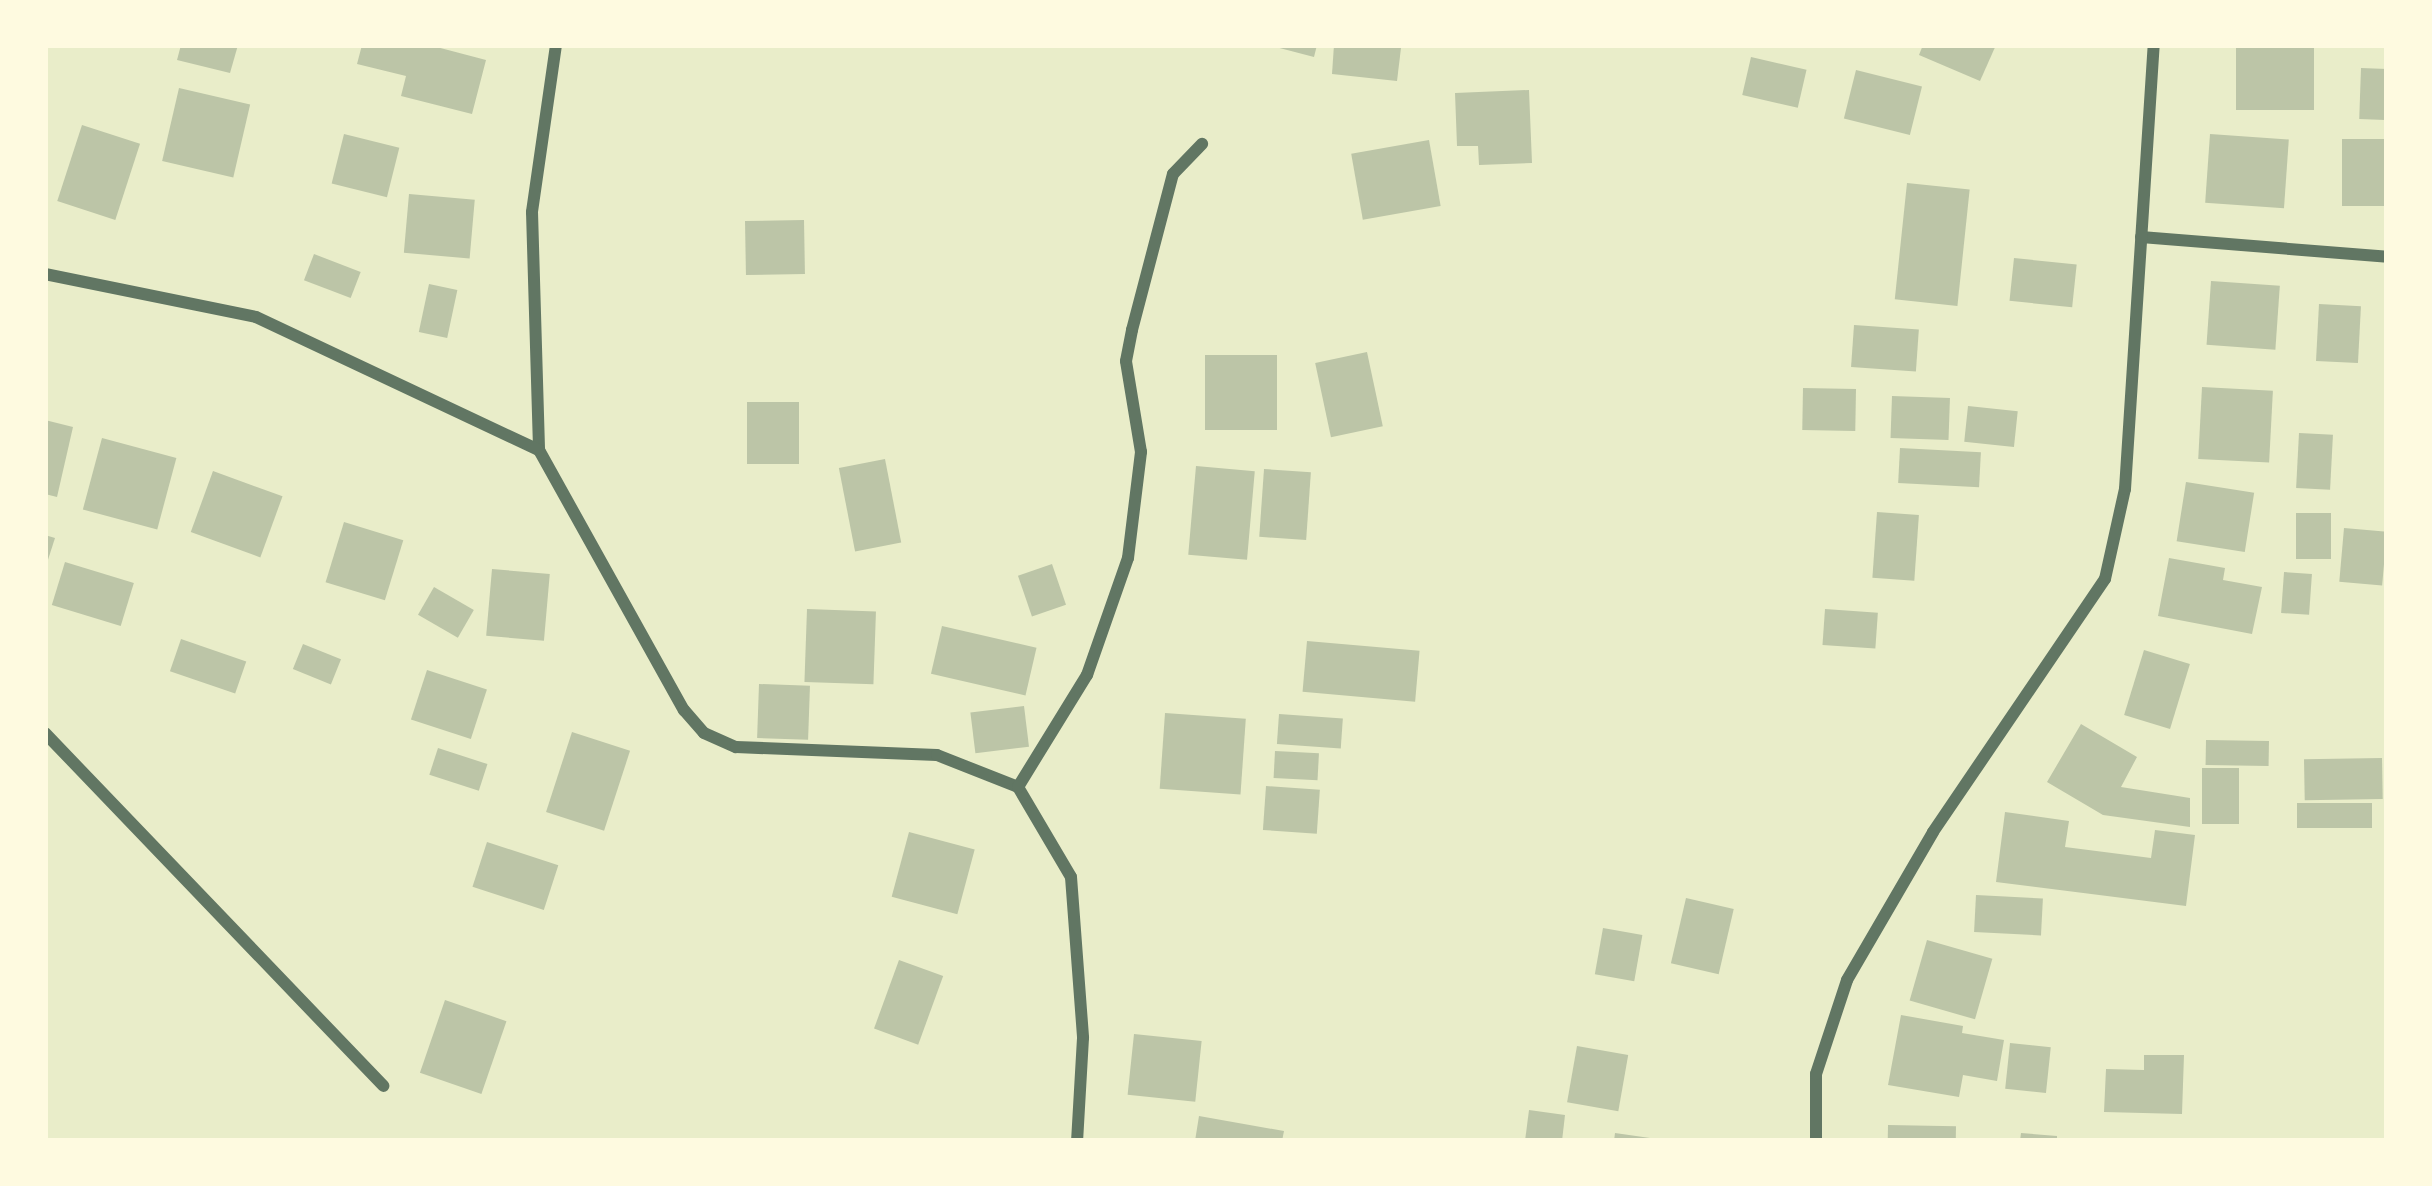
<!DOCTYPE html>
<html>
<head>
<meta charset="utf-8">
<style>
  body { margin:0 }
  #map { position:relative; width:2432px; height:1186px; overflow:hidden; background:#e9edc9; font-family:"PT Sans Narrow",sans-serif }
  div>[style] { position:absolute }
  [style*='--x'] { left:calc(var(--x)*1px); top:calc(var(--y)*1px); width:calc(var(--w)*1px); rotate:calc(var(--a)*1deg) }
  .building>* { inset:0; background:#bcc5a7; transform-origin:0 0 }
  .minor>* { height:12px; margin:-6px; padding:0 6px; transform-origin:6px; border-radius:6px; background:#617663 }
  span { translate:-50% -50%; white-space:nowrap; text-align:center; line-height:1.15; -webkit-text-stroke:12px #fefae0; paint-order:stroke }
  .frame { position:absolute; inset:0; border:48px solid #fefae0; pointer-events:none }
</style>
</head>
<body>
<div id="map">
  <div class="building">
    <div style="clip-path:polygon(181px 45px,238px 45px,230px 73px,177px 60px)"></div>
    <div style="clip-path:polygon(362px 45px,429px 45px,486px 60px,472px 114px,401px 96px,406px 76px,357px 64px)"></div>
    <div style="clip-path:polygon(1268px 45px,1317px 45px,1314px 57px)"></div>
    <div style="clip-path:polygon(1334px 45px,1401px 48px,1397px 81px,1332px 74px)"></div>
    <div style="clip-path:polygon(1923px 45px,1996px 45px,1980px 81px,1919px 55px)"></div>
    <div style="left:2236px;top:45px;width:78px;height:65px"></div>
    <div style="left:1751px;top:57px;width:57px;height:39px;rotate:13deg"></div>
    <div style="left:2361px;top:68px;width:26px;height:51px;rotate:2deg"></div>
    <div style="left:1856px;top:70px;width:68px;height:50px;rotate:14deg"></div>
    <div style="left:179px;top:88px;width:73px;height:75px;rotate:13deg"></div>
    <div style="clip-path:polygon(1529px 90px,1532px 163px,1479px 165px,1478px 146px,1457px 146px,1455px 93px)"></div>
    <div style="left:82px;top:125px;width:61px;height:80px;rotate:18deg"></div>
    <div style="left:344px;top:134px;width:57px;height:51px;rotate:14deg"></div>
    <div style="left:2210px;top:134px;width:79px;height:69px;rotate:4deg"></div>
    <div style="left:2342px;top:139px;width:45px;height:67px"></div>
    <div style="left:1429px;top:140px;width:67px;height:79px;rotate:80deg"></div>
    <div style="left:1907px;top:183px;width:63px;height:117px;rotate:6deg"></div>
    <div style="left:409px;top:194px;width:66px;height:59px;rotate:5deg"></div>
    <div style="left:804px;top:220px;width:54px;height:59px;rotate:89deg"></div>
    <div style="left:314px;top:254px;width:50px;height:28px;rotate:21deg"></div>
    <div style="left:2014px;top:258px;width:63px;height:43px;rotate:6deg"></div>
    <div style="left:2211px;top:281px;width:69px;height:64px;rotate:4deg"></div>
    <div style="left:429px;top:284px;width:29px;height:49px;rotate:12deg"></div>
    <div style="left:2319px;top:304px;width:42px;height:57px;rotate:3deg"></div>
    <div style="left:1854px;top:325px;width:65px;height:42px;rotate:4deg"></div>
    <div style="left:1367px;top:352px;width:76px;height:53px;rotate:78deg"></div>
    <div style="left:1205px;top:355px;width:72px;height:75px"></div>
    <div style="left:2202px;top:387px;width:71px;height:72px;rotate:3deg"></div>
    <div style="left:1803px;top:388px;width:53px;height:42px;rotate:1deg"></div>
    <div style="left:1892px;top:396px;width:58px;height:42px;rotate:2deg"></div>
    <div style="left:747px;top:402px;width:52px;height:62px"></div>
    <div style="left:1968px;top:406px;width:50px;height:36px;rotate:6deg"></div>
    <div style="clip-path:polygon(45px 420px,73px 427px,57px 497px,45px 494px)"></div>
    <div style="left:2299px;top:433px;width:34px;height:55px;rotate:3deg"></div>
    <div style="left:102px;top:438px;width:77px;height:74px;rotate:15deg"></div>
    <div style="left:1900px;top:448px;width:81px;height:35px;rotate:3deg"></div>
    <div style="left:885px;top:459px;width:85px;height:47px;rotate:79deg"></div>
    <div style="left:1196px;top:466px;width:59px;height:89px;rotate:5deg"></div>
    <div style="left:1264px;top:469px;width:47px;height:68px;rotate:4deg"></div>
    <div style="left:213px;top:471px;width:74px;height:65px;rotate:20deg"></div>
    <div style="left:2186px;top:482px;width:69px;height:60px;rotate:9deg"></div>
    <div style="left:1877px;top:512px;width:42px;height:66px;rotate:4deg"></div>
    <div style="left:2296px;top:513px;width:35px;height:46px"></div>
    <div style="left:344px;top:522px;width:62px;height:63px;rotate:17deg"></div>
    <div style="left:2344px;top:528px;width:43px;height:54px;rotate:5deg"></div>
    <div style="clip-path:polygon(45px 535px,55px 538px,46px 566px,45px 566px)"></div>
    <div style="clip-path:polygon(2169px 558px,2225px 568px,2223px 580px,2262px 587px,2252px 634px,2158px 616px)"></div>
    <div style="left:65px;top:562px;width:72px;height:45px;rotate:17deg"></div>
    <div style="left:1052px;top:564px;width:43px;height:36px;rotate:71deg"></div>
    <div style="left:492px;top:569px;width:58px;height:67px;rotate:5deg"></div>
    <div style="left:2284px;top:572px;width:28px;height:41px;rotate:4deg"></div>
    <div style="left:434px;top:587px;width:46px;height:32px;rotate:30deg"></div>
    <div style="left:807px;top:609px;width:69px;height:73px;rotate:2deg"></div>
    <div style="left:1825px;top:609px;width:53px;height:36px;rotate:4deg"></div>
    <div style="left:942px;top:626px;width:97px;height:49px;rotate:13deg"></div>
    <div style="left:181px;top:639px;width:69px;height:34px;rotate:19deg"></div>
    <div style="left:1307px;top:641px;width:113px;height:51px;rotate:5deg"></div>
    <div style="left:303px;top:644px;width:41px;height:27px;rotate:22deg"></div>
    <div style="left:2144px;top:650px;width:48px;height:68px;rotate:17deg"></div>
    <div style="left:427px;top:670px;width:63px;height:52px;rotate:18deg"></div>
    <div style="left:759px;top:684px;width:51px;height:54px;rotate:2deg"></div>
    <div style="left:1024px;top:706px;width:41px;height:54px;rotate:83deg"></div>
    <div style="left:1165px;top:713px;width:81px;height:76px;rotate:4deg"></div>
    <div style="left:1279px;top:714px;width:64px;height:30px;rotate:4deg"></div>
    <div style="clip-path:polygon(2081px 724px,2137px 757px,2121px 787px,2190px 798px,2190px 827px,2103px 815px,2047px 782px)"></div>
    <div style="left:572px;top:732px;width:61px;height:84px;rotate:18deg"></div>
    <div style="left:2206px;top:740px;width:63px;height:25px;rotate:1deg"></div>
    <div style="left:438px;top:748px;width:52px;height:28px;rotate:18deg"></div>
    <div style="left:1275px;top:751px;width:44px;height:27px;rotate:3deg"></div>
    <div style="left:2382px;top:758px;width:41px;height:78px;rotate:89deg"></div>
    <div style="left:2202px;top:768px;width:37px;height:56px"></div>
    <div style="left:1266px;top:786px;width:54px;height:44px;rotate:4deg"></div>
    <div style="left:2297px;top:803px;width:75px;height:25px"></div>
    <div style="clip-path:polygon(2005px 812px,2069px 821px,2065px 847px,2151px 858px,2155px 830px,2195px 835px,2186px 906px,1996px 882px)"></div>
    <div style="left:909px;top:832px;width:68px;height:67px;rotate:15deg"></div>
    <div style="left:487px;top:842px;width:75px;height:47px;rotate:18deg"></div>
    <div style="left:1976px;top:895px;width:67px;height:37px;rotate:3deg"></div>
    <div style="left:1686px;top:898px;width:49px;height:67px;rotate:13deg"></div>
    <div style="left:1603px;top:928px;width:40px;height:47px;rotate:10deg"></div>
    <div style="left:1927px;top:940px;width:68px;height:63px;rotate:16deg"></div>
    <div style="left:899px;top:960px;width:47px;height:73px;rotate:20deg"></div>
    <div style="left:445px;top:1000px;width:65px;height:77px;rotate:19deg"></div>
    <div style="clip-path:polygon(1901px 1015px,1963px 1026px,1962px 1033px,2004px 1040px,1997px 1081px,1963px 1075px,1959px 1097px,1888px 1085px)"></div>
    <div style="left:1134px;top:1034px;width:68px;height:61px;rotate:6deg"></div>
    <div style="left:2010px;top:1043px;width:41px;height:46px;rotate:6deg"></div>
    <div style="left:1577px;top:1046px;width:52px;height:57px;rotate:10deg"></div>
    <div style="clip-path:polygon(2144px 1055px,2184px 1055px,2182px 1114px,2104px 1112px,2106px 1069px,2144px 1070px)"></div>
    <div style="clip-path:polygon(1529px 1110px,1565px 1115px,1562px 1141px,1525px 1141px)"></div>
    <div style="clip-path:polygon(1199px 1116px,1284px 1131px,1282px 1141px,1195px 1141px)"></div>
    <div style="left:1888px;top:1125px;width:68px;height:16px;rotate:1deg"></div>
    <div style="clip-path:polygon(1615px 1133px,1650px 1138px,1650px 1141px,1614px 1141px)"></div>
    <div style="clip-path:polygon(2021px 1133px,2057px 1136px,2057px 1141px,2020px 1141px)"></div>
  </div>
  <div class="minor">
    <div style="--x:556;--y:45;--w:169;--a:98.2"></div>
    <div style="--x:532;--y:212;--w:238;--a:88.3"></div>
    <div style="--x:539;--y:450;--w:298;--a:60.9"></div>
    <div style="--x:684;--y:710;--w:30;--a:49"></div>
    <div style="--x:704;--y:733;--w:35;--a:24"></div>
    <div style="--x:736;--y:747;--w:201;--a:2.3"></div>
    <div style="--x:937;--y:755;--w:87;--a:21.6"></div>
    <div style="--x:1018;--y:787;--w:104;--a:59.5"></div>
    <div style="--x:1071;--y:877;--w:161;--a:85.7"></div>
    <div style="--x:1083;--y:1038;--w:103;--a:93.3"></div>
    <div style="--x:2141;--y:237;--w:247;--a:4.6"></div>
    <div style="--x:45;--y:274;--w:215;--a:11.5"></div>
    <div style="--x:256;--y:317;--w:313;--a:25.2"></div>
    <div style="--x:45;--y:733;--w:489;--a:46.2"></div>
    <div style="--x:1018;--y:787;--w:132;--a:-58.4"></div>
    <div style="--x:1087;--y:675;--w:124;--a:-70.7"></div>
    <div style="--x:1128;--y:558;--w:107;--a:-83"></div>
    <div style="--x:1141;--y:452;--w:92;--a:-99.4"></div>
    <div style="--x:1126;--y:361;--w:32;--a:-79"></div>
    <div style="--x:1132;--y:330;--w:161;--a:-75.3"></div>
    <div style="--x:1173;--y:174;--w:42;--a:-46"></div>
    <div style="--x:1816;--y:1141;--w:67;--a:-90"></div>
    <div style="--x:1816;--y:1074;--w:99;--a:-71.7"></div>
    <div style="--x:1847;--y:980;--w:171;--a:-59.8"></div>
    <div style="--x:1933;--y:832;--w:306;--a:-55.8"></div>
    <div style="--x:2105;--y:579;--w:92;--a:-77.5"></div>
    <div style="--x:2125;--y:489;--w:445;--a:-86.3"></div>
  </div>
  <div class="frame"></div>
</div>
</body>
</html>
